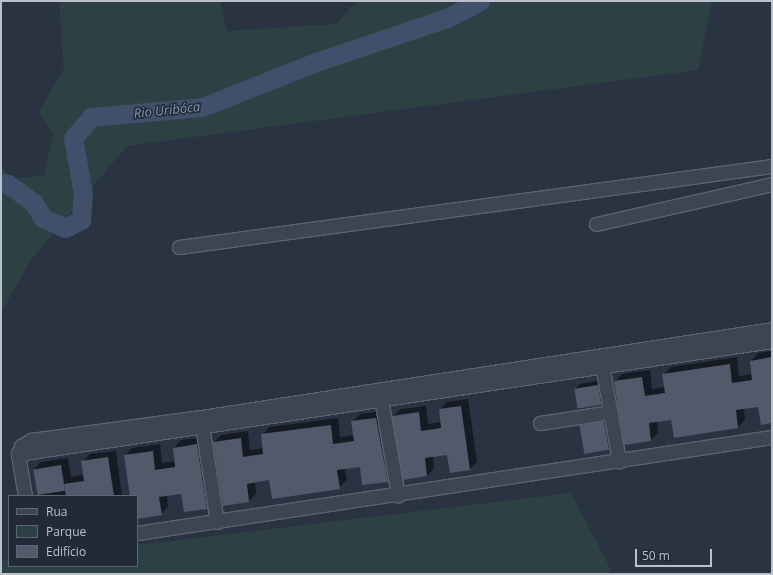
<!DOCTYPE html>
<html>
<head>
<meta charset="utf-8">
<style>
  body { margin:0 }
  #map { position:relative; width:773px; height:575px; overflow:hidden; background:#2a3342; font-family:"Open Sans",sans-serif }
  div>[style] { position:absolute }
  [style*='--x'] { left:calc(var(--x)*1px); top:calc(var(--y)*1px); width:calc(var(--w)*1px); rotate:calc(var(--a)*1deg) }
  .green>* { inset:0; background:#2d4144 }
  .shadow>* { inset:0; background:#0007 }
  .river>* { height:19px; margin:-9.5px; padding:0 9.5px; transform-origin:9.5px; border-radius:9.5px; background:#41506a }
  .building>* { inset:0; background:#505a6b; transform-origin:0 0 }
  .roads { filter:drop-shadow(1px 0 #5c636f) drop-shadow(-1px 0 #5c636f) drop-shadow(0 1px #5c636f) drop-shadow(0 -1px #5c636f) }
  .minor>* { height:13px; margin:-6.5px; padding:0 6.5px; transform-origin:6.5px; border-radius:6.5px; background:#3e4552 }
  span { translate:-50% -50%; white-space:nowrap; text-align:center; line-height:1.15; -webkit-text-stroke:3px #222a37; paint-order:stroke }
  .water-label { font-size:13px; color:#8596b1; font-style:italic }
  .frame { position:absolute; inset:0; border:2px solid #bbc1cc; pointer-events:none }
  .legend { position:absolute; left:8px; top:495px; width:130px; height:72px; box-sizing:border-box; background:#222a37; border:1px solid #5f6673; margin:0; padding:5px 7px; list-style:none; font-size:12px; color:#bbc1cc }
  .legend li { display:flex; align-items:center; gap:8px; height:20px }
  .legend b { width:20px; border:1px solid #5f6673 }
  .scale { position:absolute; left:635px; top:549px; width:77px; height:18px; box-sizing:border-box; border:2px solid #bbc1cc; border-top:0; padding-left:5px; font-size:12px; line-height:14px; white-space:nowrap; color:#bbc1cc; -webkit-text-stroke:3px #222a37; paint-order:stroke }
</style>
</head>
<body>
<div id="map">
  <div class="green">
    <div style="clip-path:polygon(59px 1px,220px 1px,227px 31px,336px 24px,357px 1px,712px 1px,698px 70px,127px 146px,30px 261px,1px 313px,1px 166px,12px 178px,44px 176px,53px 134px,39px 112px,64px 68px)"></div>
    <div style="clip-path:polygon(571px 493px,610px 568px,610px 574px,1px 574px,1px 561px,9px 560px,9px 566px,137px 566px,137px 545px)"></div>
  </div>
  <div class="shadow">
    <div style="clip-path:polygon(772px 351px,772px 422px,759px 406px,744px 408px,745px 420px,738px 427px,675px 437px,672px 419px,657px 421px,658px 433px,651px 440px,615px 382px,622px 374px,650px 370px,652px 389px,665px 387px,664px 374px,671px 367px,737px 357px,739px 376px,753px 374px,751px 361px,758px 353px)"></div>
    <div style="clip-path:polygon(603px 380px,606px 399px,601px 404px,575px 389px,580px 384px)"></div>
    <div style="clip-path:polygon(468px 399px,477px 462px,470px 469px,448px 454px,433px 456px,434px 468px,427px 476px,404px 479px,393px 416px,401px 409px,426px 406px,428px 424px,441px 422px,440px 409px,447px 402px)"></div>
    <div style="clip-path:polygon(383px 411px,394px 474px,387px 481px,361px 466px,345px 468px,347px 480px,339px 488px,270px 479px,255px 482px,256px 494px,249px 501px,223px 505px,214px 442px,221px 435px,248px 431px,250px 450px,263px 448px,262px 435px,269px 427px,338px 418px,340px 437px,354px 435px,352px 422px,360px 414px)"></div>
    <div style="clip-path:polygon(609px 416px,614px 443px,608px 449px,580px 425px,585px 420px)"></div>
    <div style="clip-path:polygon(204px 437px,214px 500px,206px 508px,182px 492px,167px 495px,168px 507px,161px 514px,137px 518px,137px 496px,131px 496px,125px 456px,132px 448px,160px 444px,162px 463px,176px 461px,174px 448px,181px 440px)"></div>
    <div style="clip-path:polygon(116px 451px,122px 496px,37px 496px,34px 469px,41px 462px,68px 458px,71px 477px,84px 475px,82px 462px,90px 454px)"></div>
  </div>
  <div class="river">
    <div style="--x:1;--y:183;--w:7;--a:8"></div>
    <div style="--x:8;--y:184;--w:31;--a:36"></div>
    <div style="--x:33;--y:202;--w:19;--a:58"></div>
    <div style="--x:43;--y:218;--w:24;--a:24"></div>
    <div style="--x:65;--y:228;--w:18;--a:-27"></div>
    <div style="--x:81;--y:220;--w:26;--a:-86"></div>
    <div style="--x:83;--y:194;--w:57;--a:-100.1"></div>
    <div style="--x:73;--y:138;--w:28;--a:-49"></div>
    <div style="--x:91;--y:117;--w:111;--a:-5.1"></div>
    <div style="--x:202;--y:107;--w:123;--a:-21.5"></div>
    <div style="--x:316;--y:62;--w:138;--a:-18.6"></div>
    <div style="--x:447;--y:18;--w:37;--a:-27"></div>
  </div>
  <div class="building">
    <div style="clip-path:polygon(772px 357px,772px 423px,761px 425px,758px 407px,736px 410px,738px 428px,674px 438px,671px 420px,649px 423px,651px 441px,624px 445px,614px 381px,642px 377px,645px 396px,665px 393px,662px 374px,730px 364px,732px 383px,752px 380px,750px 361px)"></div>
    <div style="left:598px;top:385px;width:20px;height:24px;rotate:81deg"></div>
    <div style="clip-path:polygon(461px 406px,470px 470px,450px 473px,447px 455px,425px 458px,427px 476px,403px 480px,392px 416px,419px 412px,421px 431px,441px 428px,439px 409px)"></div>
    <div style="clip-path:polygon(376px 418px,388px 482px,362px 485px,360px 467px,337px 470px,340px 489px,272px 499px,269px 480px,247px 484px,249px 502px,223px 506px,213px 442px,241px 438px,243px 457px,263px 454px,261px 434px,331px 425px,333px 444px,354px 441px,351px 421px)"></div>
    <div style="left:604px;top:421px;width:29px;height:25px;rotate:80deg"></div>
    <div style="clip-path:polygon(197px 444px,207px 509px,184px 512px,181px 494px,159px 497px,162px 515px,137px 519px,137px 496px,130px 496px,124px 455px,153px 451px,155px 470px,175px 467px,173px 448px)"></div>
    <div style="clip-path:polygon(108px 457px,114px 496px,66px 496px,64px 484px,84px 481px,81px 461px)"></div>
    <div style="left:61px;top:465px;width:26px;height:28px;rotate:81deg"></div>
  </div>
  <div class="roads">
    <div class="minor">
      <div style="--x:596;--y:224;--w:180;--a:-12.8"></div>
      <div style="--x:179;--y:247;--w:599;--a:-7.78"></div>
      <div style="--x:601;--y:359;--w:104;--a:80"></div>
      <div style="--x:380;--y:393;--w:104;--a:80"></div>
      <div style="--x:201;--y:419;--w:104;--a:81.2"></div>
      <div style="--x:540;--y:423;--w:72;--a:-8.8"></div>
      <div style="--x:18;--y:454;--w:762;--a:-8.52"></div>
      <div style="--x:25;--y:496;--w:43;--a:-99.5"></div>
      <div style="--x:18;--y:454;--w:9;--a:-69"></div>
      <div style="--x:21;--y:446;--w:12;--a:-31"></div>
      <div style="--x:31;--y:440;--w:172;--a:-7.7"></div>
      <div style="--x:201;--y:417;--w:578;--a:-8.76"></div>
      <div style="--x:137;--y:533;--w:642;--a:-8.6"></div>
    </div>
  </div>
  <div class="water-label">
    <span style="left:167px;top:110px;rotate:-6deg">Rio Uribóca</span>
  </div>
  <div class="frame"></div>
  <ul class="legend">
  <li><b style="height:5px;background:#3e4552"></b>Rua</li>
  <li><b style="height:11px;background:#2d4144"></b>Parque</li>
  <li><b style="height:11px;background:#505a6b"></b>Edifício</li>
  </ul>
  <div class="scale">50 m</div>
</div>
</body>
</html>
